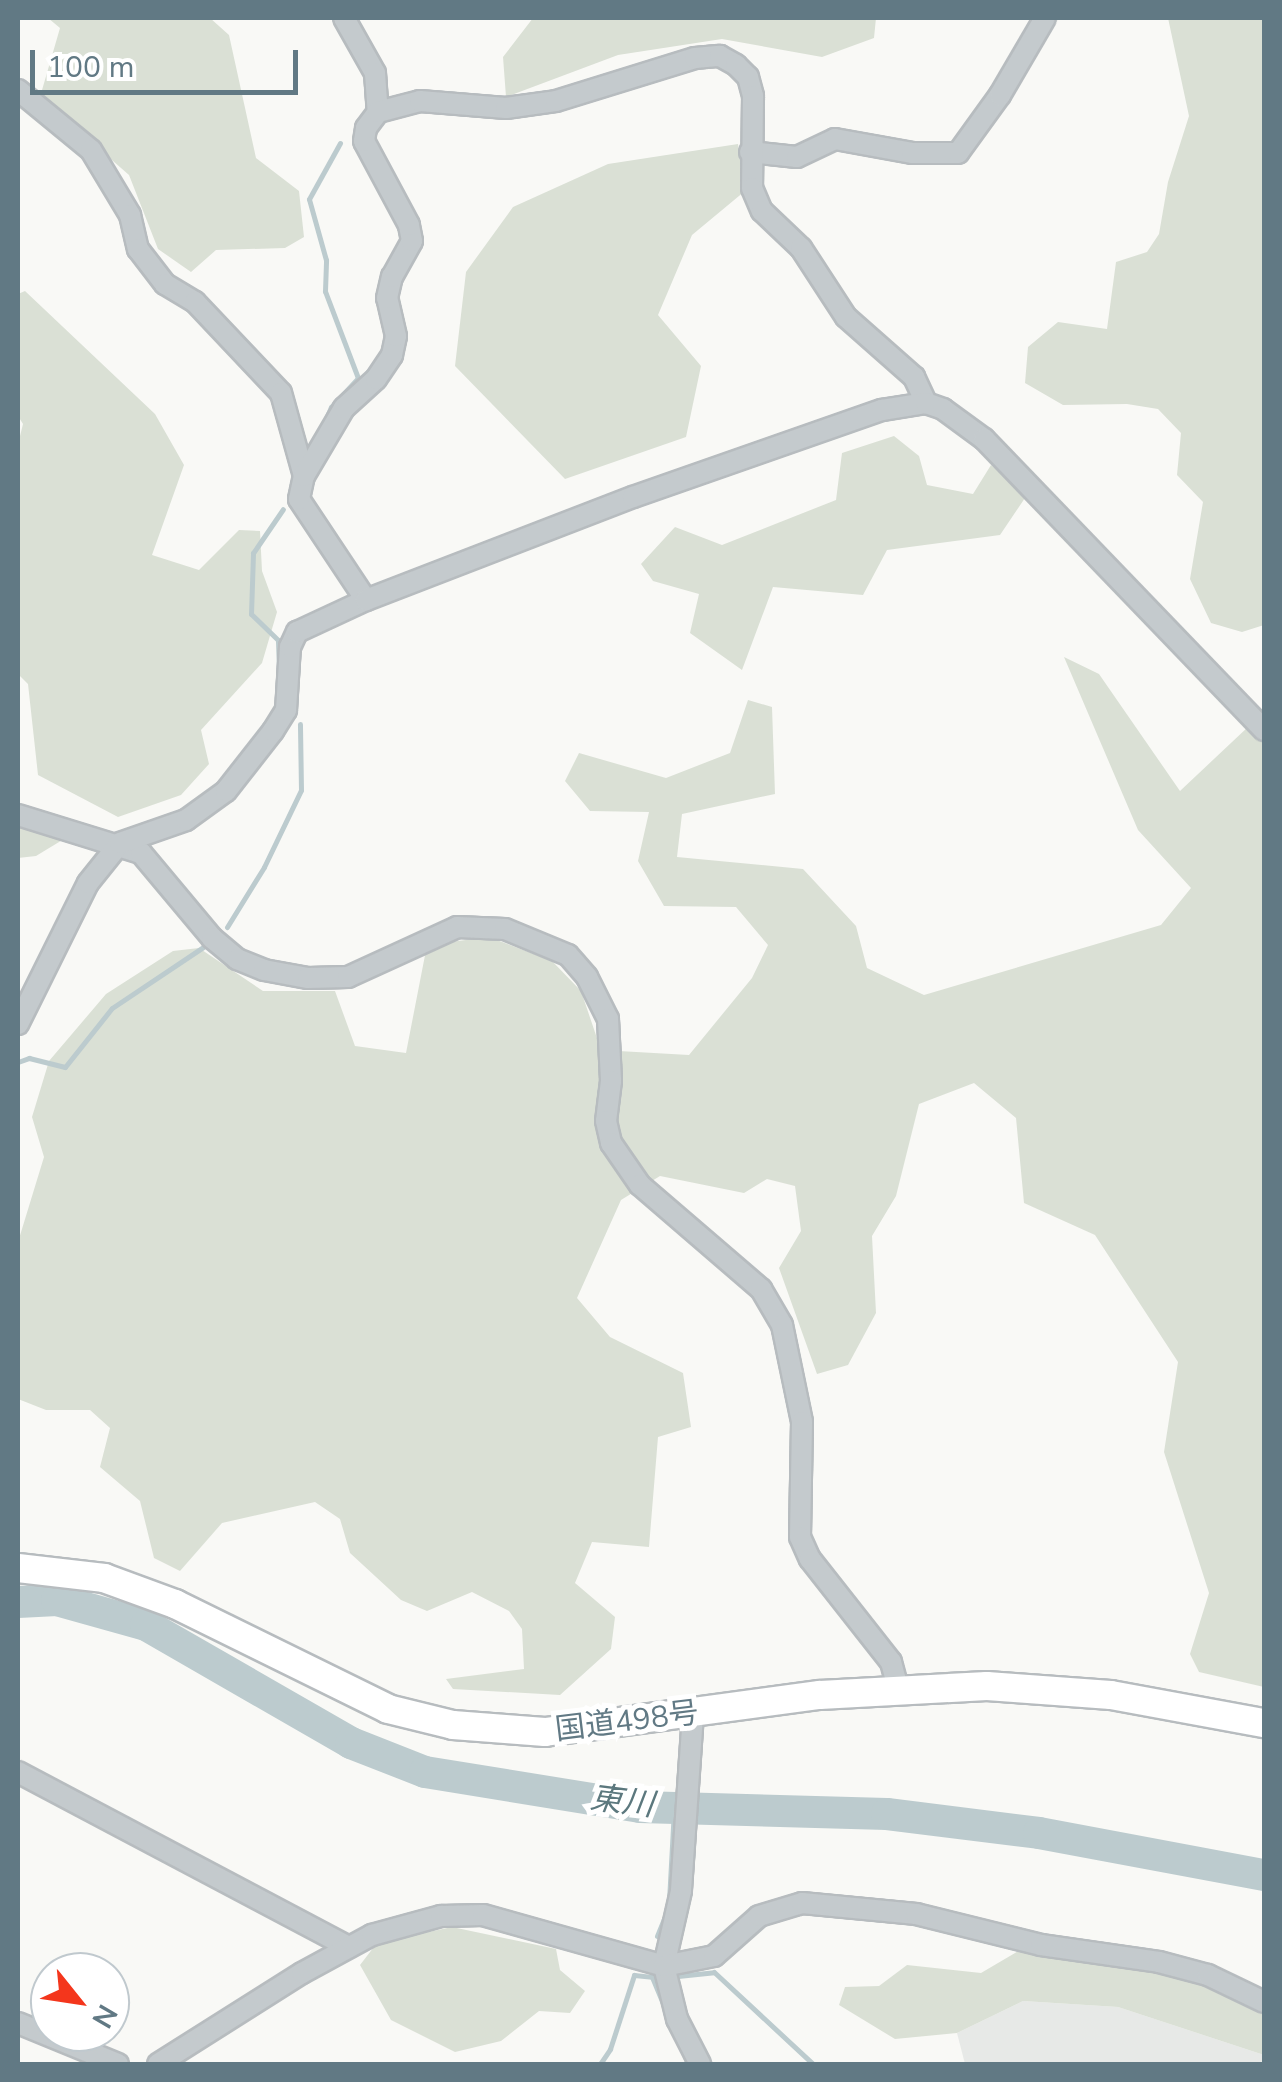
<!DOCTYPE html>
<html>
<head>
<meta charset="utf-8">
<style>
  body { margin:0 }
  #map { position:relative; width:1282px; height:2082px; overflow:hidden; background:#f9f9f6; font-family:"Nunito Sans","Noto Sans JP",sans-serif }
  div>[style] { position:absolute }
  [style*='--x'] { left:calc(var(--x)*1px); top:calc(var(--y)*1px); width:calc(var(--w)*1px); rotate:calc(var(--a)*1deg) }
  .built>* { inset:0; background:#e7e9e7 }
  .green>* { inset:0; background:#dae0d5 }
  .stream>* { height:5px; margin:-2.5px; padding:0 2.5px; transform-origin:2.5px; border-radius:2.5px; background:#bccbce }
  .river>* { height:32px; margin:-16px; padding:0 16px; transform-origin:16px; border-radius:16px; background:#bccbce }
  .roads { filter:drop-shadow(2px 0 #b7bcbf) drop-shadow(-2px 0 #b7bcbf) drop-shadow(0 2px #b7bcbf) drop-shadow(0 -2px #b7bcbf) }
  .minor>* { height:20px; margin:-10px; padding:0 10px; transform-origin:10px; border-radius:10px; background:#c4cacd }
  .highway>* { height:28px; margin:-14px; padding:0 14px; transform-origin:14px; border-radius:14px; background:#fff }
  span { translate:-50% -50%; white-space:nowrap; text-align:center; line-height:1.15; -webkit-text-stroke:10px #fff; paint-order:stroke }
  .street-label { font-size:30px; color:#617984 }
  .water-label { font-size:32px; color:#5c787e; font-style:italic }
  .frame { position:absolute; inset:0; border:20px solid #617984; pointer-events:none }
  .north { position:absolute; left:30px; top:1952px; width:100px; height:100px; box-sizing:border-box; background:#fff; border:2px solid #c0c9ce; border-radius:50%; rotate:120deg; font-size:28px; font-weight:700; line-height:40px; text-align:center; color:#617984 }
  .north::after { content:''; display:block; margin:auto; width:35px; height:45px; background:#f4361c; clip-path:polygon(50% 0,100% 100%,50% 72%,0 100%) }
  .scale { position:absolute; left:30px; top:50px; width:268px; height:45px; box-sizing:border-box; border:5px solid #617984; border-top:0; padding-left:12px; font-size:30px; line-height:35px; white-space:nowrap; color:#617984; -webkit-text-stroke:8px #fff; paint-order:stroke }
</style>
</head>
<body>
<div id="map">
  <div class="built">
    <div style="clip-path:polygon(1023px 2001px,1118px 2007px,1264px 2055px,1264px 2064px,965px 2064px,957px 2033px)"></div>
  </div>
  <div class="green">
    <div style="clip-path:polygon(48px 18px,210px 18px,229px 35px,256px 158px,299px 191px,304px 237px,285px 248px,216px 250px,191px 272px,158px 249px,129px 175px,40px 97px,60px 28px)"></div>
    <div style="clip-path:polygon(533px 18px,876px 18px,874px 38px,822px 57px,722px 39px,618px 55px,506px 97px,503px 57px)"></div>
    <div style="clip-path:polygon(1168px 18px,1264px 18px,1264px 625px,1242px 632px,1211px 623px,1190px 579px,1203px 502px,1177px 475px,1181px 433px,1158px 409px,1127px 404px,1063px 405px,1025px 383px,1028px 347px,1058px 322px,1107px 329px,1116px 262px,1147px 252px,1159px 234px,1168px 182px,1189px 116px)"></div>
    <div style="clip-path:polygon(738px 144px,745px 191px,692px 235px,658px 315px,701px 366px,686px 437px,565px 479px,455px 366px,466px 272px,513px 207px,608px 164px)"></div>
    <div style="clip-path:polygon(25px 291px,155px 414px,184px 465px,152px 555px,199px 570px,239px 530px,260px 531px,262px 571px,277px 612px,262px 663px,201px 730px,209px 764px,181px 795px,118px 817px,38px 775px,28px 684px,18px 674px,18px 444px,23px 424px,18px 416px,18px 294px)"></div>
    <div style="clip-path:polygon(894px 436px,919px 456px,927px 485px,973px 494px,991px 465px,1027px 495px,1000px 535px,887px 550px,863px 595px,773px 587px,742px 670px,690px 633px,699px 594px,653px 581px,641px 564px,675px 527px,722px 545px,836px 500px,842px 453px)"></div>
    <div style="clip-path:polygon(1064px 657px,1099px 674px,1180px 791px,1249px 726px,1264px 743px,1264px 1687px,1199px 1672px,1190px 1654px,1209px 1593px,1164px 1452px,1178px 1362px,1095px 1235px,1024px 1203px,1016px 1118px,974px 1083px,919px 1104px,896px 1196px,872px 1236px,876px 1313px,848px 1365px,817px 1374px,779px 1268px,801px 1231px,795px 1186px,767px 1179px,744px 1193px,660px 1176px,621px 1200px,577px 1298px,610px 1337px,683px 1373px,691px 1427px,658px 1437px,649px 1547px,592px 1542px,575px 1583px,615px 1617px,611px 1649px,560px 1695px,453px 1689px,446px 1679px,524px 1669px,522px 1629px,509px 1611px,472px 1592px,427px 1611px,401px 1600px,350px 1553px,340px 1519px,315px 1502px,222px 1523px,180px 1571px,154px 1558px,140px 1501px,100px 1467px,110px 1428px,90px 1410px,46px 1410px,18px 1399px,18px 1242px,44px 1157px,32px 1117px,49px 1061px,106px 994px,173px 951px,199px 948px,263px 991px,335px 991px,355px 1046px,406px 1053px,427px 945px,489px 937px,552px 961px,581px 991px,601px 1050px,689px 1055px,752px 978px,768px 945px,736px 907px,664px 906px,638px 861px,649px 812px,590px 811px,565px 781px,579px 753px,666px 778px,730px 753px,748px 700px,772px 707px,775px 794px,682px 814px,677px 857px,803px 869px,856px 926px,867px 968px,924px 995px,1161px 925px,1191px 888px,1138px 830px)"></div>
    <div style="clip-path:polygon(18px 827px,64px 839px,36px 856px,18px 858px)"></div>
    <div style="clip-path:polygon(452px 1927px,556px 1949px,560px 1970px,585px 1991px,570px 2013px,539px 2011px,501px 2041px,455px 2052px,391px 2020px,360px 1965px,377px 1943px)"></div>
    <div style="clip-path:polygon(1022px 1949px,1184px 1975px,1264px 2011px,1264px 2055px,1118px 2007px,1023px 2001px,957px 2033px,895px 2039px,839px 2005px,845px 1987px,879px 1986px,907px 1965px,981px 1973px)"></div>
  </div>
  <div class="stream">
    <div style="--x:325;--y:421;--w:15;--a:-67"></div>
    <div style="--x:331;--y:407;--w:40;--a:-47"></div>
    <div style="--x:358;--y:378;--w:93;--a:-110.8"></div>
    <div style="--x:325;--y:291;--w:31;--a:-88"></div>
    <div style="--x:326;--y:260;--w:63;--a:-105.6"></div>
    <div style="--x:309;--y:199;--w:64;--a:-61"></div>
    <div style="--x:279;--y:670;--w:30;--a:-92"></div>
    <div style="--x:278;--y:640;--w:37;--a:-136"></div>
    <div style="--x:251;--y:614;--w:61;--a:-88.1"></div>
    <div style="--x:253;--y:553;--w:53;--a:-55.7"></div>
    <div style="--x:227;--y:927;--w:70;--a:-58.3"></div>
    <div style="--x:264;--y:867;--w:85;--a:-64.3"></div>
    <div style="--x:301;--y:790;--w:66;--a:-90.9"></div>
    <div style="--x:18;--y:1062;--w:12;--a:-20"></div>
    <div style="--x:29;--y:1058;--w:37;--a:14"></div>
    <div style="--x:65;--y:1067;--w:75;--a:-51.5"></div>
    <div style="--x:112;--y:1008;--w:110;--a:-33.8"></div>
    <div style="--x:669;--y:1901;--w:93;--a:-86.9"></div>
    <div style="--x:657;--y:1936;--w:27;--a:-68"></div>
    <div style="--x:678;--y:1976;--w:36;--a:-6"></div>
    <div style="--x:714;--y:1972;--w:135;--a:42.9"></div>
    <div style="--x:600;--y:2064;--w:18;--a:-56"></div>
    <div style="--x:610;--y:2049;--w:78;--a:-72"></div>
    <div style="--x:634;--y:1975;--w:18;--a:6"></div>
    <div style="--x:652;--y:1977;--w:94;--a:67.5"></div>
  </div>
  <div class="river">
    <div style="--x:18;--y:1602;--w:39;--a:-3"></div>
    <div style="--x:57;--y:1600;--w:92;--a:15.7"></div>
    <div style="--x:146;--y:1625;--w:237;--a:29.9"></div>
    <div style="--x:351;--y:1743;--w:79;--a:21.4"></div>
    <div style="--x:425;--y:1772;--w:218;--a:9.2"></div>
    <div style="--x:640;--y:1807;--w:247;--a:1.6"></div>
    <div style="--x:887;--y:1814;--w:153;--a:7.1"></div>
    <div style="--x:1039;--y:1833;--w:229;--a:10.6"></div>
  </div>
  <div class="roads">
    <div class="minor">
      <div style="--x:344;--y:18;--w:63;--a:60.6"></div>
      <div style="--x:375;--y:73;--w:39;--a:86"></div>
      <div style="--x:18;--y:90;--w:94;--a:39.4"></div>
      <div style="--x:91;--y:150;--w:76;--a:59"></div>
      <div style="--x:130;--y:215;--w:35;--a:77"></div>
      <div style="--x:138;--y:249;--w:44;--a:52.4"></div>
      <div style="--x:165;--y:284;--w:35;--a:31"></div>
      <div style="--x:195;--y:302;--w:125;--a:46.6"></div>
      <div style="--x:281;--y:393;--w:86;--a:74.5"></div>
      <div style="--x:750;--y:152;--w:47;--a:6.1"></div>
      <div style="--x:797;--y:157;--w:42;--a:-25.3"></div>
      <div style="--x:835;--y:139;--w:78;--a:10.3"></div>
      <div style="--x:912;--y:153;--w:46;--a:0"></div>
      <div style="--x:958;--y:153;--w:72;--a:-54.1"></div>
      <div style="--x:1000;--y:95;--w:89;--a:-59.7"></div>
      <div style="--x:366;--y:600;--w:121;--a:-123.6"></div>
      <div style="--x:299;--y:499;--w:24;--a:-78"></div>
      <div style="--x:304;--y:476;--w:79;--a:-59.5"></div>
      <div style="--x:344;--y:408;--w:43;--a:-42.2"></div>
      <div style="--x:376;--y:379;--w:29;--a:-56"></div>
      <div style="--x:392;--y:355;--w:19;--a:-78"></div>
      <div style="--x:396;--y:336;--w:39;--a:-103"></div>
      <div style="--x:387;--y:298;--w:22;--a:-77"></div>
      <div style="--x:392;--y:277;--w:41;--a:-60.9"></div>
      <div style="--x:412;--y:241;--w:16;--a:-101"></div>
      <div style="--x:409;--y:225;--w:95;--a:-118.2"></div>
      <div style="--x:364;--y:141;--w:13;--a:-81"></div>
      <div style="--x:366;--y:128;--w:20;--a:-53"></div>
      <div style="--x:378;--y:112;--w:43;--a:-14.7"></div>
      <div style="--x:420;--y:101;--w:86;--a:4.7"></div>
      <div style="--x:506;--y:108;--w:50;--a:-8"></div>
      <div style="--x:556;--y:101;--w:145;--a:-17.2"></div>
      <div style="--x:695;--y:58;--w:25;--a:-5"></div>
      <div style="--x:720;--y:56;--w:18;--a:29"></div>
      <div style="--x:736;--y:65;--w:17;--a:45"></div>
      <div style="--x:748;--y:77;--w:20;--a:75"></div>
      <div style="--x:753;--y:96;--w:92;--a:90.6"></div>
      <div style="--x:752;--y:188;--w:25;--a:67"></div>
      <div style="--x:762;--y:211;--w:54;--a:43.5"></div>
      <div style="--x:801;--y:248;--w:82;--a:56.9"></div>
      <div style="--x:846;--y:317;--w:91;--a:41.4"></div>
      <div style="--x:914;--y:377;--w:29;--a:65"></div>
      <div style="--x:18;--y:815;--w:129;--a:17.2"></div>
      <div style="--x:141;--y:853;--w:111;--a:50.1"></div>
      <div style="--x:212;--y:938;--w:33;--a:40"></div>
      <div style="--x:237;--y:959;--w:29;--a:22"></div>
      <div style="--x:264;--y:970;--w:45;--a:10.3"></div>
      <div style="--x:308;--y:978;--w:40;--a:-1.4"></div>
      <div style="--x:348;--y:977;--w:120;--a:-24.6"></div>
      <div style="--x:457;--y:927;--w:48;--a:2.4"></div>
      <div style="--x:505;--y:929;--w:68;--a:22.4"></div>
      <div style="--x:568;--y:955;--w:29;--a:49"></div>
      <div style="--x:587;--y:977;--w:47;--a:63.4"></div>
      <div style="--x:608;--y:1019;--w:62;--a:87.2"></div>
      <div style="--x:611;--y:1081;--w:40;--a:97.1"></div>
      <div style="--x:606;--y:1121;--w:23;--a:77"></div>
      <div style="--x:611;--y:1143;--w:51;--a:55.4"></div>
      <div style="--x:640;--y:1185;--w:160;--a:40.7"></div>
      <div style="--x:761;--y:1289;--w:42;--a:59.7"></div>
      <div style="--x:782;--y:1325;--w:99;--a:78.3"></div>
      <div style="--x:802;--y:1422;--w:115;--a:91"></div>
      <div style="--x:800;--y:1537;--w:24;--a:66"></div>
      <div style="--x:810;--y:1559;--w:131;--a:51.8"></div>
      <div style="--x:891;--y:1662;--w:28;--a:75"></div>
      <div style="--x:18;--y:1024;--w:157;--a:-63.6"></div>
      <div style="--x:88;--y:883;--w:51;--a:-51.3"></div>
      <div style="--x:120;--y:843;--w:70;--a:-19.2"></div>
      <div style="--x:186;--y:820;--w:49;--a:-35.9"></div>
      <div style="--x:226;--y:791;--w:76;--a:-51.9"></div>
      <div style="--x:273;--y:731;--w:25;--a:-58"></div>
      <div style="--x:286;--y:710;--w:63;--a:-86.4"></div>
      <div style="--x:290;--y:647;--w:17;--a:-65"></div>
      <div style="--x:297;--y:632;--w:76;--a:-24.9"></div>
      <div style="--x:366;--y:600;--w:286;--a:-21.1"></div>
      <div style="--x:633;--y:497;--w:264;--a:-19.3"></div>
      <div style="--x:882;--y:410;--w:45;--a:-9"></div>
      <div style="--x:926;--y:403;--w:18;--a:19"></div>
      <div style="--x:943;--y:409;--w:51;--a:36.2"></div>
      <div style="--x:984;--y:439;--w:404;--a:46.1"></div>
      <div style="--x:693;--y:1714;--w:177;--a:93.9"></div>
      <div style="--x:681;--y:1891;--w:77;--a:102.8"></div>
      <div style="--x:664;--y:1966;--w:55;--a:76.2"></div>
      <div style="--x:677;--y:2019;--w:51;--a:62.9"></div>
      <div style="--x:18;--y:1772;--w:374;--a:27.9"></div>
      <div style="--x:18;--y:2023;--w:108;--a:22.3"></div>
      <div style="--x:158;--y:2064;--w:170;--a:-32.3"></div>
      <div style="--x:302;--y:1973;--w:80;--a:-28.5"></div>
      <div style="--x:372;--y:1935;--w:72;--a:-15.4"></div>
      <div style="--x:441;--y:1916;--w:42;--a:-1.4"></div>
      <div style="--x:483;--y:1915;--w:188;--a:15.7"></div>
      <div style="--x:664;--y:1966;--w:51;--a:-11.3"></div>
      <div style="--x:714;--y:1956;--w:60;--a:-41.6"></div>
      <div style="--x:759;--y:1916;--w:45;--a:-16.8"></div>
      <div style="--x:802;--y:1903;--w:115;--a:5.5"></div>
      <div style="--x:916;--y:1914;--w:129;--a:13.9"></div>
      <div style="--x:1041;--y:1945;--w:119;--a:8.2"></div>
      <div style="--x:1159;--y:1962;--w:51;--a:14.9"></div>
      <div style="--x:1208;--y:1975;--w:62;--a:25.7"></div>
    </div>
    <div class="highway">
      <div style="--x:18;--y:1568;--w:87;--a:6.6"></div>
      <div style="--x:104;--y:1578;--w:76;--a:20.1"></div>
      <div style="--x:175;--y:1604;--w:237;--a:26.2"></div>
      <div style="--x:388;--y:1709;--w:67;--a:13.8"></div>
      <div style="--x:453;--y:1725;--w:92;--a:4.4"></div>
      <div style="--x:545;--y:1732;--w:277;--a:-7.7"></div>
      <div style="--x:820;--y:1695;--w:167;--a:-3.1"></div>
      <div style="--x:987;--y:1686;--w:124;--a:4.2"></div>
      <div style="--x:1111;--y:1695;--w:156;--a:10.4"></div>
    </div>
  </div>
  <div class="street-label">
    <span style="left:627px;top:1722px;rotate:-7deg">国道498号</span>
  </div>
  <div class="water-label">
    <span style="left:622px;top:1802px;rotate:7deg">東川</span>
  </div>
  <div class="frame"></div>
  <div class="north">N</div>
  <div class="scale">100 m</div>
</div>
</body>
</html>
